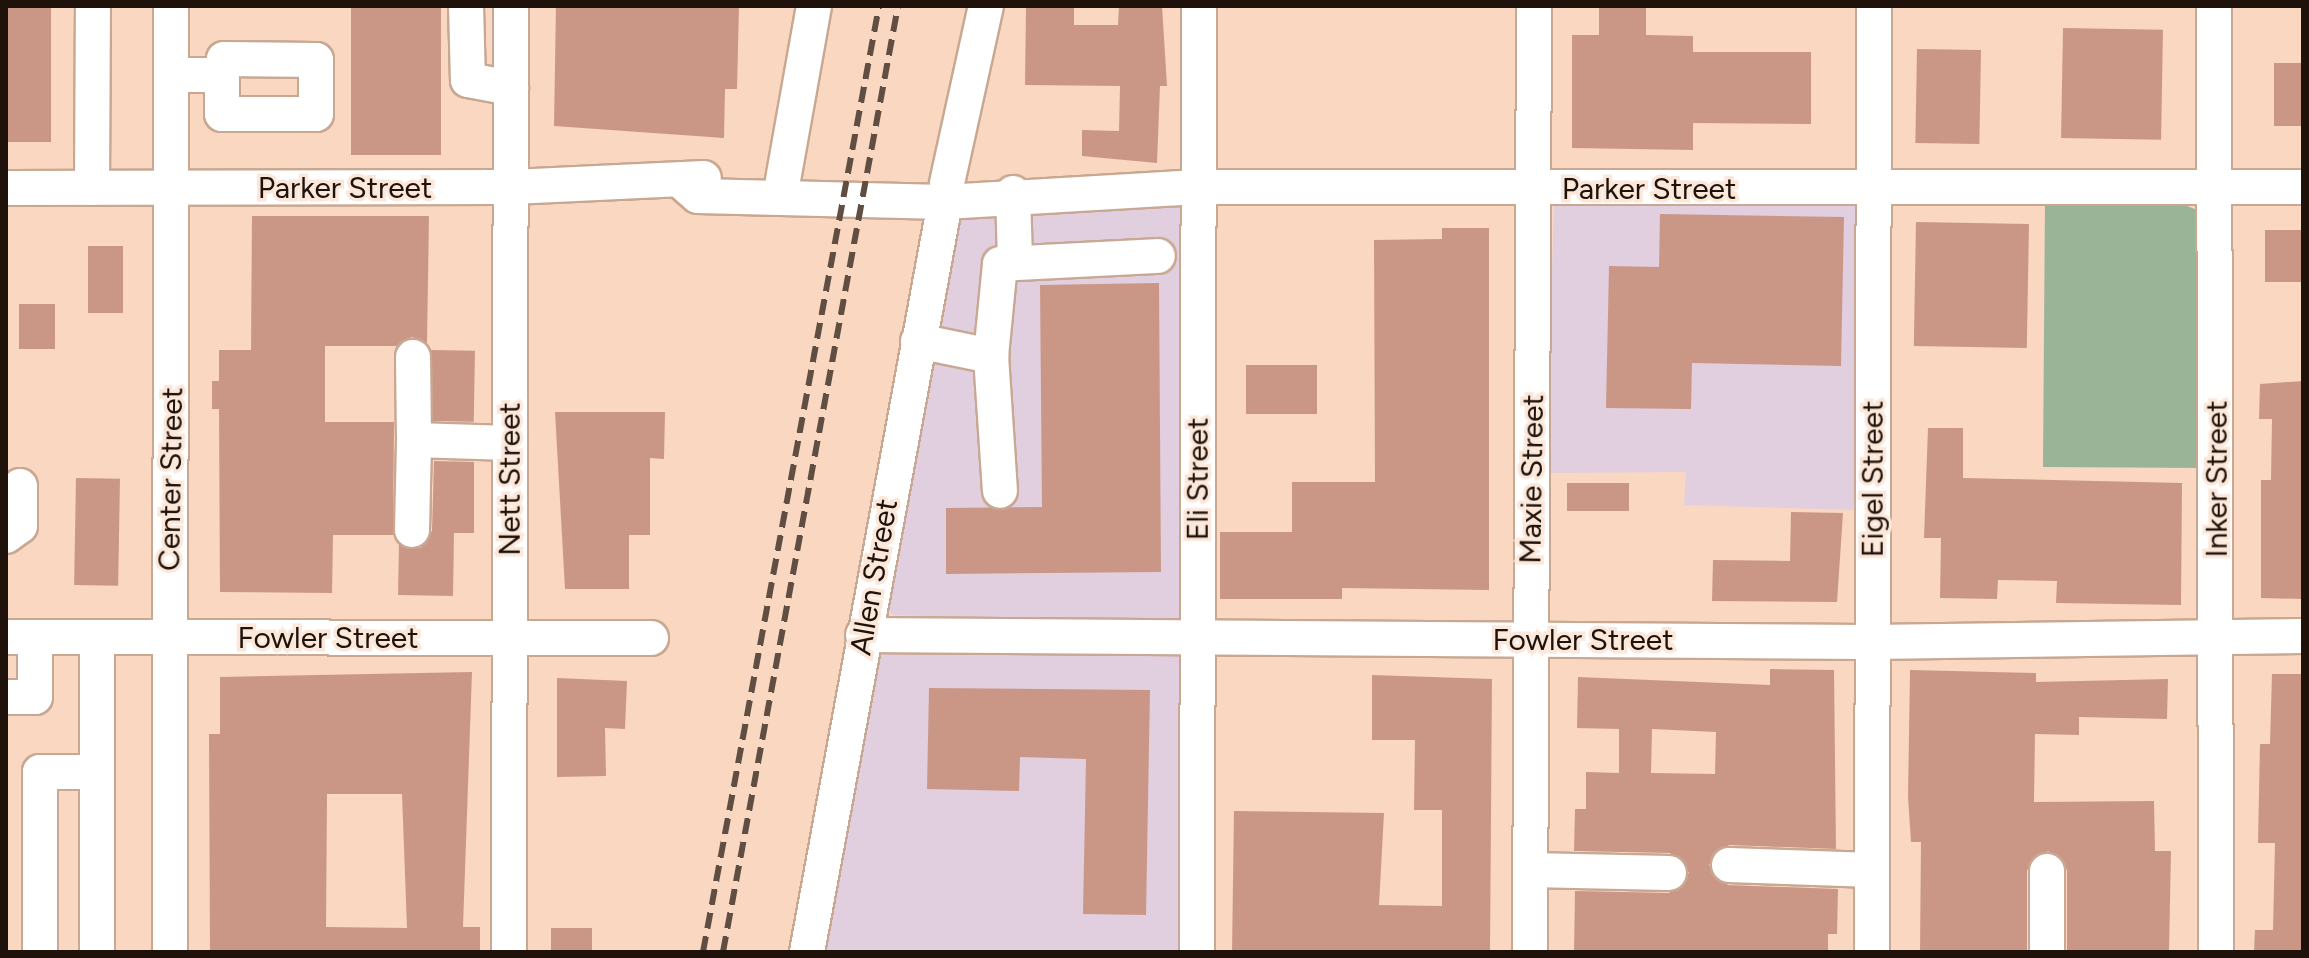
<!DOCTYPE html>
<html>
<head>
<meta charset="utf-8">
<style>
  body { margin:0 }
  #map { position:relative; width:2309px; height:958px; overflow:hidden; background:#f9d7c0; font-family:Figtree,sans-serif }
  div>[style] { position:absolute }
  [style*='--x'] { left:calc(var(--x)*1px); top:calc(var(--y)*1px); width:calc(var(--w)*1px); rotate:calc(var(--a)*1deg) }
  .industrial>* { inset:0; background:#e1cedf }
  .green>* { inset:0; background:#9ab498 }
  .building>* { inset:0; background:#ca9786; transform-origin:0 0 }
  .roads { filter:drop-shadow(2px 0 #c8a892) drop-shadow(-2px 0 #c8a892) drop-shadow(0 2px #c8a892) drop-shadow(0 -2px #c8a892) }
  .minor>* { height:34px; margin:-17px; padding:0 17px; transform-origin:17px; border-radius:17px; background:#fff }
  .rail>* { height:6px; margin-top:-3px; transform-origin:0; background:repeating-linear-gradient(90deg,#614e42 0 16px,transparent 0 24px) }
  span { translate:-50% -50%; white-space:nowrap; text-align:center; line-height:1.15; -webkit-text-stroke:7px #fce8da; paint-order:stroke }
  .street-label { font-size:30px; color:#1e120a }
  .frame { position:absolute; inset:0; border:8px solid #1e120a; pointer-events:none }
</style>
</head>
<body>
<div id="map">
  <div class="industrial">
    <div style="clip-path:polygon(1849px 201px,1857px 206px,1861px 510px,1684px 505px,1686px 472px,1546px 473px,1554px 203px)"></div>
    <div style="clip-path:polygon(1179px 203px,1187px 210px,1186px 616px,1179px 623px,892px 615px,886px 606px,956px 218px)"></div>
    <div style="clip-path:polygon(886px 645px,1169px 648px,1180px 654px,1186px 667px,1181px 952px,817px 952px,877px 652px)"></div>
  </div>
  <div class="green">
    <div style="clip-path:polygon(2045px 199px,2175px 201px,2202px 212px,2207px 468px,2043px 467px)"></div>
  </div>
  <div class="building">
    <div style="left:6px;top:6px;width:45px;height:136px"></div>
    <div style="left:351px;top:6px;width:90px;height:149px"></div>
    <div style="clip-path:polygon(556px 6px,739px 6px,737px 89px,725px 89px,724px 138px,554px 126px)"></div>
    <div style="clip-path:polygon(1026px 6px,1074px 6px,1074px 25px,1118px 25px,1119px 6px,1162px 6px,1167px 86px,1160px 86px,1157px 163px,1082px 156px,1082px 130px,1119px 131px,1120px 86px,1025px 85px)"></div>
    <div style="clip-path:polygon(1599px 6px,1646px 6px,1646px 35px,1693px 36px,1693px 52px,1811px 52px,1811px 124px,1693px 123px,1693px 150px,1572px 148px,1572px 35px,1599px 35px)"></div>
    <div style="left:2063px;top:28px;width:100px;height:110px;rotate:1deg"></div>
    <div style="left:1917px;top:49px;width:64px;height:94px;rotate:1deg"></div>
    <div style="left:2303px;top:63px;width:63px;height:29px;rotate:90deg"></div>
    <div style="clip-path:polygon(1660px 214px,1844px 217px,1841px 366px,1692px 363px,1691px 409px,1606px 408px,1609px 266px,1659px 267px)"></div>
    <div style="clip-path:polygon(252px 216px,429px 216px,427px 343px,412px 337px,396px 346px,325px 346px,325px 422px,394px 422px,393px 535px,333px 535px,332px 593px,220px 592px,219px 409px,212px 409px,212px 381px,219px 381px,219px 350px,251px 350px)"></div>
    <div style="left:1916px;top:222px;width:113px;height:124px;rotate:1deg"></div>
    <div style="clip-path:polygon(1442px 228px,1489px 228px,1489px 590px,1342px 588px,1342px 599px,1220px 599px,1220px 532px,1292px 532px,1292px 482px,1375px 482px,1374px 240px,1442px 239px)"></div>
    <div style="left:2265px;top:230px;width:38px;height:52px"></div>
    <div style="left:88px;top:246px;width:35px;height:67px"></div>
    <div style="clip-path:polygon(1159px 283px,1161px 572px,946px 574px,946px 508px,1042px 507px,1040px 285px)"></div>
    <div style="left:19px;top:304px;width:36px;height:45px"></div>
    <div style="left:431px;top:350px;width:44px;height:71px;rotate:1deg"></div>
    <div style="left:1246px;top:365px;width:71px;height:49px"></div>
    <div style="clip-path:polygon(2303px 381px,2303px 599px,2261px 598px,2261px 480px,2271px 480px,2272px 419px,2259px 419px,2260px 384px)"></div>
    <div style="clip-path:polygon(555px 412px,665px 412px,664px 459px,650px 458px,650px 535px,629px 535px,629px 589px,565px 589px)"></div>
    <div style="clip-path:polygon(1928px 428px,1963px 428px,1963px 478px,2182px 483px,2181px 605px,2056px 603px,2057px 581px,1998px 580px,1997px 599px,1940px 598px,1941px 538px,1924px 538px)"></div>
    <div style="clip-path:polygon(434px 461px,474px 462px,474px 533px,454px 533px,453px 596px,398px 595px,399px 544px,421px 548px,432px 531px)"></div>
    <div style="left:76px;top:478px;width:44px;height:107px;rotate:1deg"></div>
    <div style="left:1567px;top:483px;width:62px;height:28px"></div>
    <div style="clip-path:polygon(1791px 512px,1843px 513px,1837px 602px,1712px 601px,1713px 560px,1790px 561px)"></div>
    <div style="clip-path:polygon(evenodd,1770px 669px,1834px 670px,1836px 849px,1729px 845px,1709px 865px,1728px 885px,1838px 889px,1837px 934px,1828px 934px,1828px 952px,1574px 952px,1575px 891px,1669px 893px,1689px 873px,1670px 853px,1574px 851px,1575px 809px,1586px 809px,1586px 772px,1619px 773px,1619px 729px,1577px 728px,1578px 677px,1770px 685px,1770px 669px,1652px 729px,1716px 732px,1715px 774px,1651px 773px,1652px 729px)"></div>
    <div style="clip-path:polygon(1910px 670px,2036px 673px,2036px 682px,2168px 679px,2167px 719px,2079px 717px,2079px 735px,2035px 734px,2034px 802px,2154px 801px,2155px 851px,2171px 851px,2169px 952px,2067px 952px,2067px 870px,2048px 851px,2027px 870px,2027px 952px,1920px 952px,1921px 842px,1911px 842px,1908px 797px)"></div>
    <div style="clip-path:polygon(evenodd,472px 672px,463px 927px,480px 927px,480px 952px,210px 952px,209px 734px,220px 734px,220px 677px,472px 672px,327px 794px,402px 794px,407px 928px,326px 927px,327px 794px)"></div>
    <div style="clip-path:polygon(2272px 674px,2303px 674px,2303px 952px,2254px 952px,2255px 930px,2273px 930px,2275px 843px,2258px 843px,2260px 744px,2270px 744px)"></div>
    <div style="clip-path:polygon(1372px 675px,1492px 679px,1490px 952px,1232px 952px,1234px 811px,1384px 813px,1379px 905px,1442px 906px,1442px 810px,1414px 810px,1415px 740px,1372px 740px)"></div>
    <div style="clip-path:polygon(557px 678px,627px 681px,625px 729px,605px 728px,606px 776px,557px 777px)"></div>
    <div style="clip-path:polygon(929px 688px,1150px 690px,1146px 915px,1083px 914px,1086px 759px,1020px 757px,1019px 791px,927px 789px)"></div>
    <div style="left:551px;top:928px;width:41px;height:24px"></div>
  </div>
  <div class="roads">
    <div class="minor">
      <div style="--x:466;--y:6;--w:74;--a:88.5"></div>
      <div style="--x:468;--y:80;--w:44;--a:10.5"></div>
      <div style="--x:2214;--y:6;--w:946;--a:89.88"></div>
      <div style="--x:172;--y:75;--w:50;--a:0"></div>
      <div style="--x:222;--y:75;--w:16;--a:-83"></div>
      <div style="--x:224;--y:59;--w:92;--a:0.6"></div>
      <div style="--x:316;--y:60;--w:54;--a:90"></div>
      <div style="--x:316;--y:114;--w:94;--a:180"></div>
      <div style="--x:222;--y:114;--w:39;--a:-90"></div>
      <div style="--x:783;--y:180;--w:177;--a:-79.9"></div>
      <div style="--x:947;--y:183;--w:181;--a:-77.6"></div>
      <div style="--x:684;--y:184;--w:18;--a:41"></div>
      <div style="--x:698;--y:196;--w:247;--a:1.4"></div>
      <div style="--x:945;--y:202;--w:254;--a:-3.4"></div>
      <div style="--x:1199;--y:187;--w:1104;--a:0"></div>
      <div style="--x:6;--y:188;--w:506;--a:-0.11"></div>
      <div style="--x:512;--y:187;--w:192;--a:-2.7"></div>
      <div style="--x:92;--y:188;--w:182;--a:-89.7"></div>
      <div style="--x:1013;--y:193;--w:69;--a:88.3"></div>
      <div style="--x:918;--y:341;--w:75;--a:11.6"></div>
      <div style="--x:991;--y:356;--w:92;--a:-84.4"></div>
      <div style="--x:1000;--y:264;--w:158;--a:-2.9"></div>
      <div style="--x:991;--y:356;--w:135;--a:86.2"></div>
      <div style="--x:413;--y:357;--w:83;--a:89.3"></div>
      <div style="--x:412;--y:530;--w:90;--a:-88.7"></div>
      <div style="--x:414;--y:440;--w:96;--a:1.8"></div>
      <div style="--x:6;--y:536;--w:17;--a:-36"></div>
      <div style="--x:20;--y:526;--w:40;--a:-90"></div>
      <div style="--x:863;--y:635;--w:1009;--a:0.4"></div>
      <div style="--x:1872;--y:642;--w:431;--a:-0.8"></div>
      <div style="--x:6;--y:637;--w:645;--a:0.09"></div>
      <div style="--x:6;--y:697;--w:29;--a:0"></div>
      <div style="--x:35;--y:697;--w:60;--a:-90"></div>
      <div style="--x:1729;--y:865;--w:143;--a:2"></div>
      <div style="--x:1530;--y:870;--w:139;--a:1.2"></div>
      <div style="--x:2047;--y:871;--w:81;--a:90"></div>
      <div style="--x:40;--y:952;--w:180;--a:-90"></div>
      <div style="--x:40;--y:772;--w:57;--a:0"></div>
      <div style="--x:97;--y:952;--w:315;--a:-90"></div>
      <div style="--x:170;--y:952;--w:946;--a:-89.94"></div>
      <div style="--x:509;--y:952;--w:946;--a:-89.88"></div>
      <div style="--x:807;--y:952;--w:763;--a:-79.57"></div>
      <div style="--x:1197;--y:952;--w:946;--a:-89.88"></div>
      <div style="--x:1530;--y:952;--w:946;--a:-89.76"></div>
      <div style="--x:1872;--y:952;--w:946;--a:-89.88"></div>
    </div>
  </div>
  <div class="rail">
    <div style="--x:703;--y:952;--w:962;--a:-79.46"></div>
    <div style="--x:723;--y:952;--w:962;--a:-79.52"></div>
  </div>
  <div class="street-label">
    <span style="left:345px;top:188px">Parker Street</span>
    <span style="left:1649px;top:189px">Parker Street</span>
    <span style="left:171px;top:479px;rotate:-89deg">Center Street</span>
    <span style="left:510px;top:479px;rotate:-90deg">Nett Street</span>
    <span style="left:1198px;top:479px;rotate:-90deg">Eli Street</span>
    <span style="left:1532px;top:479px;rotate:-89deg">Maxie Street</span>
    <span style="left:1873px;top:479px;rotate:-90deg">Eigel Street</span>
    <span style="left:2217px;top:479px;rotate:-90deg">Inker Street</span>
    <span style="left:874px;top:577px;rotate:-80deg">Allen Street</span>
    <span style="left:328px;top:638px">Fowler Street</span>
    <span style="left:1583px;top:640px">Fowler Street</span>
  </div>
  <div class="frame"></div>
</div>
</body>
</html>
